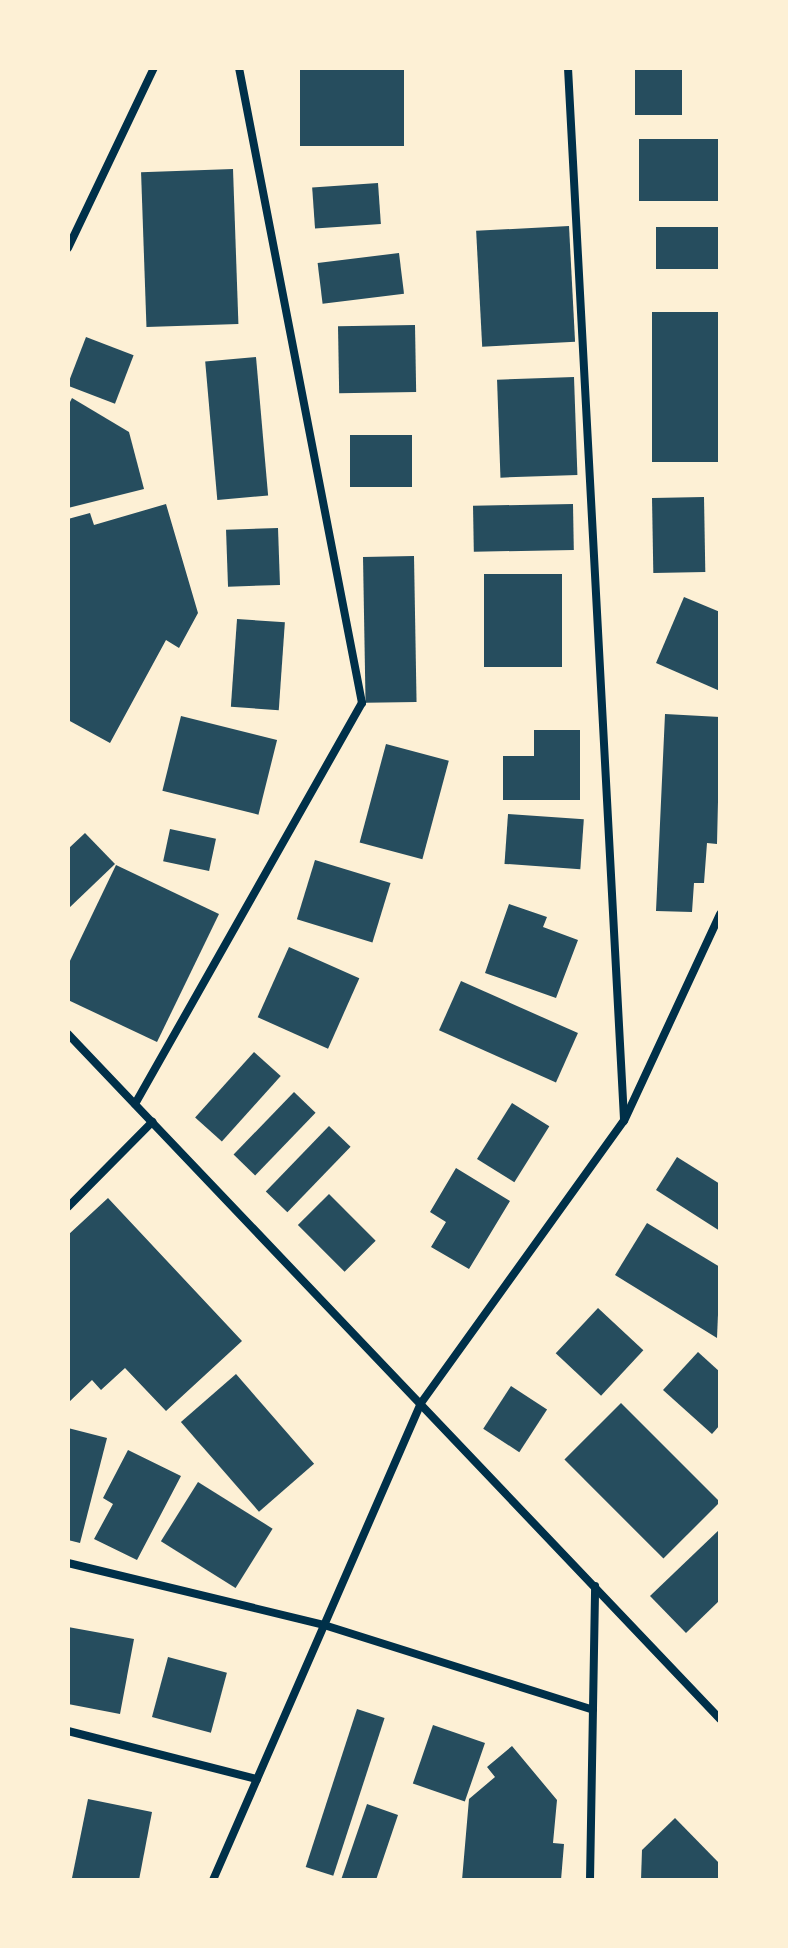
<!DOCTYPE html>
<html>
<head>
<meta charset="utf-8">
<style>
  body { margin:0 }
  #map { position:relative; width:788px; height:1948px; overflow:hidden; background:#fdf0d5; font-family:"IBM Plex Sans",sans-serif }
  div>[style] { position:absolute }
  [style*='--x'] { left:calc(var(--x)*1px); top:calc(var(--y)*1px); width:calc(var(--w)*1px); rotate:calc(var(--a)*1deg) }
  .building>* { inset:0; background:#264d5e; transform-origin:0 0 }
  .minor>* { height:8px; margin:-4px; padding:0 4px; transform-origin:4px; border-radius:4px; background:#003049 }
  span { translate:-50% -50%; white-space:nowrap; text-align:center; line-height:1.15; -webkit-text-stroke:6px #fdf0d5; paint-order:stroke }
  .frame { position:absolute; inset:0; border:70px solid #fdf0d5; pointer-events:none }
</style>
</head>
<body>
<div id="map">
  <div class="building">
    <div style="left:300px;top:68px;width:104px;height:78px"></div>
    <div style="left:635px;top:68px;width:47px;height:47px"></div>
    <div style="left:720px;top:139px;width:62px;height:81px;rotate:90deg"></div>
    <div style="left:233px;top:169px;width:155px;height:92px;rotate:88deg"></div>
    <div style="left:378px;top:183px;width:41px;height:66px;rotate:86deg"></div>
    <div style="left:569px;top:226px;width:116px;height:93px;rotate:87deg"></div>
    <div style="left:720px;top:227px;width:42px;height:64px;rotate:90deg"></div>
    <div style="left:399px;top:253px;width:41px;height:82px;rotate:83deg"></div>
    <div style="left:720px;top:312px;width:150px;height:68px;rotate:90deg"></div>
    <div style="left:415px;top:325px;width:67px;height:77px;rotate:89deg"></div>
    <div style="left:86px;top:337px;width:51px;height:52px;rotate:21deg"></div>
    <div style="left:256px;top:357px;width:139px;height:51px;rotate:85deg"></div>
    <div style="left:574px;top:377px;width:98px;height:77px;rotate:88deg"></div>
    <div style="clip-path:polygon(72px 398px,129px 432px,144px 489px,68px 508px,68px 406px)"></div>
    <div style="left:412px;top:435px;width:52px;height:62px;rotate:90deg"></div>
    <div style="left:704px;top:497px;width:75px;height:52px;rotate:89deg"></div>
    <div style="clip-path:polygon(166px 504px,198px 613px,179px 648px,166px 640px,110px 743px,68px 720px,68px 519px,90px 513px,94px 525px)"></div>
    <div style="left:573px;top:504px;width:46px;height:100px;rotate:89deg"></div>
    <div style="left:278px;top:528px;width:57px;height:52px;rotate:88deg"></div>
    <div style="left:414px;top:556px;width:146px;height:51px;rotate:89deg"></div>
    <div style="left:484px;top:574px;width:78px;height:93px"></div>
    <div style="clip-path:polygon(684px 597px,720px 612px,720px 691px,656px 663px)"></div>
    <div style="left:237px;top:619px;width:48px;height:88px;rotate:4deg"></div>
    <div style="clip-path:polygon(665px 714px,720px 717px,717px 844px,707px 843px,704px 883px,694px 883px,692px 912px,656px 911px)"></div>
    <div style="left:181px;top:716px;width:99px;height:77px;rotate:14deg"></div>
    <div style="clip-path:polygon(534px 730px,580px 730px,580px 800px,503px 800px,503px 756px,534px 756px)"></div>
    <div style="left:386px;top:744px;width:65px;height:102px;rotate:15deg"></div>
    <div style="left:508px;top:814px;width:76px;height:50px;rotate:4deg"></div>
    <div style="left:170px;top:829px;width:47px;height:33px;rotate:12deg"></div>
    <div style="clip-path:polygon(85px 833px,115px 864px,68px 909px,68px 849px)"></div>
    <div style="left:315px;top:860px;width:79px;height:62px;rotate:17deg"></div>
    <div style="clip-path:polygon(116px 865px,219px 914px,157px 1042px,68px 1000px,68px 965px)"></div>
    <div style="clip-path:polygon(509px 904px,547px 917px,543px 927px,578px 940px,556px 998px,485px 973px)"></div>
    <div style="left:289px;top:947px;width:77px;height:77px;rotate:24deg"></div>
    <div style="left:461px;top:981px;width:128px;height:54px;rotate:24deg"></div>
    <div style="left:254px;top:1052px;width:36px;height:88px;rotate:42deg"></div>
    <div style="left:294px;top:1092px;width:30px;height:87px;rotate:44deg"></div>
    <div style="left:512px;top:1103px;width:44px;height:66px;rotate:32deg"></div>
    <div style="left:329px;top:1126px;width:30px;height:91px;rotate:44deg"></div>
    <div style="clip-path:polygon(677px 1157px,720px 1184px,720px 1231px,656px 1190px)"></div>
    <div style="clip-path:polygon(456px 1168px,510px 1201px,469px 1269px,431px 1247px,446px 1222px,430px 1212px)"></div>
    <div style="left:329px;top:1194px;width:66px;height:44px;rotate:45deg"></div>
    <div style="clip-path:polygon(108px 1198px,242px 1341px,166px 1411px,125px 1368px,101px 1390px,92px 1380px,68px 1403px,68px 1235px)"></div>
    <div style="clip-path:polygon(647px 1223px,720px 1267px,717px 1338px,615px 1275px)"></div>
    <div style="left:598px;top:1308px;width:62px;height:62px;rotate:43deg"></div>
    <div style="clip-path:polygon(698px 1352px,720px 1372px,720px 1425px,712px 1434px,663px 1390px)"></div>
    <div style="left:236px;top:1374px;width:119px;height:73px;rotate:49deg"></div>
    <div style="left:511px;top:1386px;width:43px;height:51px;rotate:33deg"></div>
    <div style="left:621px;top:1403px;width:140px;height:80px;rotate:45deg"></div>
    <div style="clip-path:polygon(68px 1428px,107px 1438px,80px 1543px,68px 1540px)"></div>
    <div style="clip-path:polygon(128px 1450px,181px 1476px,137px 1560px,94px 1539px,113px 1504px,103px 1498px)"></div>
    <div style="left:198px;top:1482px;width:88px;height:70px;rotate:32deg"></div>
    <div style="clip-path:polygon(720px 1529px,720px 1600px,686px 1633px,650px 1596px)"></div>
    <div style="clip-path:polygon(68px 1627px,134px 1639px,120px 1714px,68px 1704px)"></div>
    <div style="left:168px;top:1657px;width:61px;height:62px;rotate:15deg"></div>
    <div style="left:357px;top:1709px;width:29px;height:166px;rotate:18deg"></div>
    <div style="left:433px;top:1725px;width:55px;height:62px;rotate:19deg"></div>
    <div style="clip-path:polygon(512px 1746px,557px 1800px,553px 1843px,564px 1844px,561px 1880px,462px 1880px,469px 1799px,495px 1777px,487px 1767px)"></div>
    <div style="clip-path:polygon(88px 1799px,152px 1812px,139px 1880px,72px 1878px)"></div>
    <div style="clip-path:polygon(367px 1804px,398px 1815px,376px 1880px,341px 1880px)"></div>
    <div style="clip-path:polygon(675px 1818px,720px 1864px,720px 1880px,641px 1880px,642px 1850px)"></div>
  </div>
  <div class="minor">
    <div style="--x:568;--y:68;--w:1053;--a:86.95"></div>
    <div style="--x:68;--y:248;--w:199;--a:-64.5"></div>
    <div style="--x:68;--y:1034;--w:946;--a:46.41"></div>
    <div style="--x:135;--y:1104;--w:461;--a:-60.5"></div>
    <div style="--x:362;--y:703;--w:647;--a:-100.96"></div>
    <div style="--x:68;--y:1207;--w:120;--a:-45.3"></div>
    <div style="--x:68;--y:1563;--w:263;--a:13.6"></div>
    <div style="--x:324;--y:1625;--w:282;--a:17.5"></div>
    <div style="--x:68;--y:1731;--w:195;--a:14.3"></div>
    <div style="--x:213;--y:1880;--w:520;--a:-66.44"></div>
    <div style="--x:421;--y:1403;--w:347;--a:-54.3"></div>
    <div style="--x:624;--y:1121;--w:228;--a:-65.1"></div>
    <div style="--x:590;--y:1880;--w:294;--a:-89"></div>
  </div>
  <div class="frame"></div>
</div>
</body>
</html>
